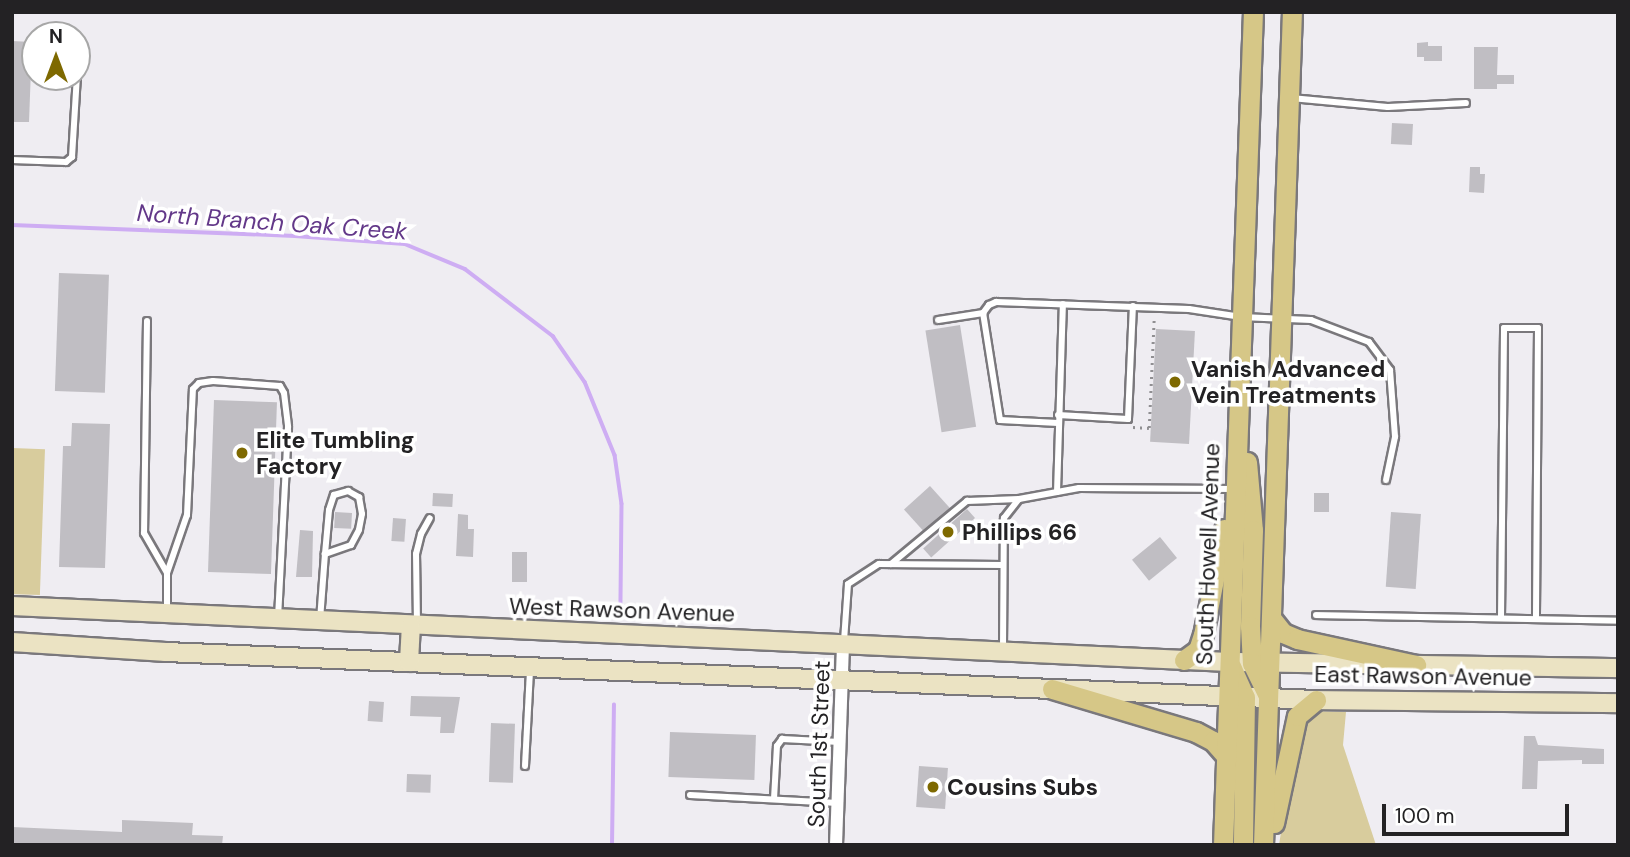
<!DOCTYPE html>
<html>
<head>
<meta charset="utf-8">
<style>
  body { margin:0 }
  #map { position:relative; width:1630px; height:857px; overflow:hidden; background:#efedf2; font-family:"DM Sans",sans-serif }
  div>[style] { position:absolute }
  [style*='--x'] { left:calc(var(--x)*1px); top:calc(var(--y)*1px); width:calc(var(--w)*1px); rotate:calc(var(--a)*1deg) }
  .green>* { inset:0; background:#d8cc9d; transform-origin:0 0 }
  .stream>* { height:3.5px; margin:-1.75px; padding:0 1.75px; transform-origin:1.75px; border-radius:1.75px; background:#ceadf3 }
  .building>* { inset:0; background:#c0bec3; transform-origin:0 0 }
  .path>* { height:2.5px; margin-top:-1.25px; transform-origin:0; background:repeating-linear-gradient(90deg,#908f92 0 2px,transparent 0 7px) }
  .roads { filter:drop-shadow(2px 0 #7a787c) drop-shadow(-2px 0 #7a787c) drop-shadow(0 2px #7a787c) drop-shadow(0 -2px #7a787c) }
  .service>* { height:6px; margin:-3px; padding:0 3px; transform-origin:3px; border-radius:3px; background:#fff }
  .minor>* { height:12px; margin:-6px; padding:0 6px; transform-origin:6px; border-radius:6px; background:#fff }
  .secondary>* { height:18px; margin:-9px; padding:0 9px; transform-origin:9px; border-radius:9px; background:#ebe3c3 }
  .primary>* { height:19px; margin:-9.5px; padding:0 9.5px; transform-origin:9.5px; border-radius:9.5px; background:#d6c787 }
  .dots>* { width:19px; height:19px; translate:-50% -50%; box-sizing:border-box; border:4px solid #fff; border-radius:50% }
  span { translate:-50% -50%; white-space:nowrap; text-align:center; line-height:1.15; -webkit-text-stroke:7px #fff; paint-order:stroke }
  .poi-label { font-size:23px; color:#232224; font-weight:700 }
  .left { translate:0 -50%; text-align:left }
  .street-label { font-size:23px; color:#232224 }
  .water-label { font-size:24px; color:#633889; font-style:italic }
  .frame { position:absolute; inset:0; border:14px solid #232224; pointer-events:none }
  .north { position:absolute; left:21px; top:21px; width:70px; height:70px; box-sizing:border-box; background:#fff; border:2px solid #a7a7a7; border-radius:50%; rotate:0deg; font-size:19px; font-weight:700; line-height:28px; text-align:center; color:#232224 }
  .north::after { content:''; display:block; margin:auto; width:24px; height:32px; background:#7e6900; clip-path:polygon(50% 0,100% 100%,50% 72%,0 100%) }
  .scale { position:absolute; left:1382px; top:804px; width:187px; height:32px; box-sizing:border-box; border:4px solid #232224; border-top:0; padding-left:9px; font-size:21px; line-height:24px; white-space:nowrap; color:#232224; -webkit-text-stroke:5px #fff; paint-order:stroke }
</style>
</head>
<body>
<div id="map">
  <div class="green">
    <div style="left:12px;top:448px;width:33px;height:146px;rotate:2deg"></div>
    <div style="clip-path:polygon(1313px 711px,1346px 712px,1343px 745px,1376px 845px,1279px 845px,1298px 725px)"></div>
  </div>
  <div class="stream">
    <div style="--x:12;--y:225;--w:283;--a:2.2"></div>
    <div style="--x:295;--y:236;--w:110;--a:4.2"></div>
    <div style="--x:405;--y:244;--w:65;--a:22.6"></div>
    <div style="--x:465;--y:269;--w:111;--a:37.3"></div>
    <div style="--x:553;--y:336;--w:56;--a:55.2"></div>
    <div style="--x:585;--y:382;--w:79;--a:67.7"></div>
    <div style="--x:615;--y:455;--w:49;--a:81.9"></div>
    <div style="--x:622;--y:504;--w:101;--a:90.6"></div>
    <div style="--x:612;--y:845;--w:140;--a:-89.2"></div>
  </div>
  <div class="building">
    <div style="clip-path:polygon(12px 41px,32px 42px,29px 122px,12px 122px)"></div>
    <div style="clip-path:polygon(1428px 42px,1428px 46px,1442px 46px,1442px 61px,1424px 61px,1424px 57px,1417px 57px,1417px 43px)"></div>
    <div style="clip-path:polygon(1474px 47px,1498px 47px,1497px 75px,1514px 75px,1514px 84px,1497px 84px,1497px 89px,1474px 89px)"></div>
    <div style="left:1392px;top:123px;width:21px;height:21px;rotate:3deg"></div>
    <div style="clip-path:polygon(1470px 167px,1480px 167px,1480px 174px,1485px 174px,1484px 193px,1469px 192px)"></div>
    <div style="left:59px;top:273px;width:50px;height:118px;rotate:2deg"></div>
    <div style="left:960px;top:325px;width:103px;height:35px;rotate:81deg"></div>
    <div style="left:1156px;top:329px;width:39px;height:113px;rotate:3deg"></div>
    <div style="left:214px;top:400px;width:63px;height:172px;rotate:2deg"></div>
    <div style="clip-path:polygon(72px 423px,110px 424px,105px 568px,59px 567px,63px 446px,71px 446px)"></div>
    <div style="left:930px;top:486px;width:30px;height:35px;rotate:48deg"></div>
    <div style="left:433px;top:493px;width:20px;height:13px;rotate:3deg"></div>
    <div style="left:1314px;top:493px;width:15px;height:19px"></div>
    <div style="left:967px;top:509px;width:12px;height:59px;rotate:48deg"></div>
    <div style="left:335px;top:512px;width:17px;height:16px;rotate:3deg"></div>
    <div style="left:1391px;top:512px;width:30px;height:75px;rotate:4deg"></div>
    <div style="clip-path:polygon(458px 514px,468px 515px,468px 529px,474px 529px,473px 557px,456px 556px)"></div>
    <div style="left:393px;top:518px;width:13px;height:23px;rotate:4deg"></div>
    <div style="clip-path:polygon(300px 530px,313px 531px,312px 577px,296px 577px)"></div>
    <div style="left:1160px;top:537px;width:27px;height:36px;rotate:51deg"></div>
    <div style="left:512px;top:552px;width:15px;height:30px"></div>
    <div style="clip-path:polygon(411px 696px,460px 697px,454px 733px,440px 733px,441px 717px,410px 716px)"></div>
    <div style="left:369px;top:701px;width:15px;height:20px;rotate:4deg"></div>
    <div style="left:491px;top:723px;width:24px;height:59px;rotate:2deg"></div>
    <div style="left:670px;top:732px;width:86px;height:45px;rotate:2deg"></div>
    <div style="clip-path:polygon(1524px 736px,1535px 736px,1538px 745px,1604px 749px,1604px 764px,1582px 764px,1582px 760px,1538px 761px,1537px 789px,1522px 789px)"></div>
    <div style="left:919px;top:766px;width:29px;height:41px;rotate:4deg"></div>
    <div style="left:407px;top:774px;width:24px;height:18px;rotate:2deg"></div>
    <div style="clip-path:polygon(122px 820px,193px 823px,192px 835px,223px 836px,222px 845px,12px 845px,12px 827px,122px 832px)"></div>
  </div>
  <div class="path">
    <div style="--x:1133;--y:427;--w:16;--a:4"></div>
    <div style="--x:1149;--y:428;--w:111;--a:-87.4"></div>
  </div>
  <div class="roads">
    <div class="service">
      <div style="--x:1291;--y:98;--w:97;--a:5.3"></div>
      <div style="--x:1388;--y:107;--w:78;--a:-2.9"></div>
      <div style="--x:12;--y:160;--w:54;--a:2.1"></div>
      <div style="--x:66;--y:162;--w:8;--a:-40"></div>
      <div style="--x:72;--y:157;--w:99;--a:-86.5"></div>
      <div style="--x:938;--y:320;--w:46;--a:-8.8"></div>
      <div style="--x:147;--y:321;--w:212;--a:90.8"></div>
      <div style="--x:144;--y:533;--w:46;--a:60.1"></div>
      <div style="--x:1058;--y:415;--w:70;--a:3.3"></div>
      <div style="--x:1128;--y:419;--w:113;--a:-87.5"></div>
      <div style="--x:1058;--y:423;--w:58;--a:-177"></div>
      <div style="--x:1000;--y:420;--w:108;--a:-99"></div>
      <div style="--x:983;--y:313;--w:10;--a:-53"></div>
      <div style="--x:989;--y:305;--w:8;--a:-23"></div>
      <div style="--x:996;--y:302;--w:193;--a:2.1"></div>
      <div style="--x:1189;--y:309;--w:53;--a:8.7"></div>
      <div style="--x:1241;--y:317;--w:70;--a:2.5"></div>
      <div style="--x:1311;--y:320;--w:62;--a:20.8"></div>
      <div style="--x:1369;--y:342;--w:35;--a:53"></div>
      <div style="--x:1390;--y:370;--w:67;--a:85.7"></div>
      <div style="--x:1395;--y:437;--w:44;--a:101.8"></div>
      <div style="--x:1057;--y:492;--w:188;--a:-88.2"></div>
      <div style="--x:891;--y:564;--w:99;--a:-39.7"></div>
      <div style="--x:967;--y:501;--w:52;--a:-2.2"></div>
      <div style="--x:167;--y:610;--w:37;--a:-90"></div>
      <div style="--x:167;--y:573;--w:61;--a:-71"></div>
      <div style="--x:187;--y:515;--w:126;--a:-87.3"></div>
      <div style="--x:193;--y:389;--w:8;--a:-45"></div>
      <div style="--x:199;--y:383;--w:14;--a:-8"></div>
      <div style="--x:213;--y:381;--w:67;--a:4.3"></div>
      <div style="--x:280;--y:386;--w:8;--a:60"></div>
      <div style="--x:284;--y:393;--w:34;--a:83"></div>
      <div style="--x:288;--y:427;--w:189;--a:93"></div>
      <div style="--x:1316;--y:615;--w:302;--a:1.1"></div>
      <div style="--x:1501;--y:618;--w:290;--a:-89.4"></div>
      <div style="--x:1504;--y:328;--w:34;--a:0"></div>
      <div style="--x:1538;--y:328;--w:290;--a:90.4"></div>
      <div style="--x:320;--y:620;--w:66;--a:-85.7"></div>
      <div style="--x:325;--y:554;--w:44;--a:-84.8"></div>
      <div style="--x:329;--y:510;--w:16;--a:-72"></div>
      <div style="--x:334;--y:495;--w:15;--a:-16"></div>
      <div style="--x:348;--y:491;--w:13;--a:29"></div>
      <div style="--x:359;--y:497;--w:17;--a:80"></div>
      <div style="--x:362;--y:514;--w:16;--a:101"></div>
      <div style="--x:359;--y:530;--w:17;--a:118"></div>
      <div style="--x:351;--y:545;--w:28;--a:161"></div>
      <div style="--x:417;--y:624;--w:70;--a:-90.8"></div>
      <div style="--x:416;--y:554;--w:21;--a:-76"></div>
      <div style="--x:421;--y:534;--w:18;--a:-61"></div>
      <div style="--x:844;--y:641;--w:57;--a:-86"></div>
      <div style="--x:848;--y:584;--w:37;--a:-33"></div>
      <div style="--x:879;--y:564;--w:124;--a:0.5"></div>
      <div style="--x:1003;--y:648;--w:130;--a:-89.6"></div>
      <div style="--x:1004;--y:518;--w:24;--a:-52"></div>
      <div style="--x:1019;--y:499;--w:61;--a:-10.4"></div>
      <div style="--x:1079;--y:488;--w:155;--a:0.4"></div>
      <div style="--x:525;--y:766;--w:96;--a:-87"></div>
      <div style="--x:690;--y:795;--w:148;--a:3.1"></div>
      <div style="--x:774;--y:799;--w:53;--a:-86.8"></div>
      <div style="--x:777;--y:746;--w:9;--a:-54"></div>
      <div style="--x:782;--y:739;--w:58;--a:3"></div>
    </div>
    <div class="minor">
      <div style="--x:836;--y:845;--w:200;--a:-88"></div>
    </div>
    <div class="secondary">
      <div style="--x:12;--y:606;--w:1218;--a:2.63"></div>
      <div style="--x:1229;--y:662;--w:389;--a:0.9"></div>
      <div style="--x:12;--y:642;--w:154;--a:3.7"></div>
      <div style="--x:166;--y:652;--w:1151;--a:2.39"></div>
      <div style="--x:1316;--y:700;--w:302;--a:0.6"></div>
      <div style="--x:409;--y:662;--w:36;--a:-87"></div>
    </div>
    <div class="primary">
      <div style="--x:1247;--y:462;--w:68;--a:85"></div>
      <div style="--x:1253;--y:530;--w:96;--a:91.8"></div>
      <div style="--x:1250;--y:626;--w:37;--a:87"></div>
      <div style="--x:1252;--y:663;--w:34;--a:64"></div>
      <div style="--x:1272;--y:619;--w:18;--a:52"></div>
      <div style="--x:1283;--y:633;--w:15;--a:23"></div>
      <div style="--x:1297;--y:639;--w:122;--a:12.3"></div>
      <div style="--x:1184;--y:660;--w:17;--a:-36"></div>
      <div style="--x:1198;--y:650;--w:16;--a:-72"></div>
      <div style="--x:1203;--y:635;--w:108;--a:-78.8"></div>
      <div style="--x:1231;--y:666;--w:34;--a:66"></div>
      <div style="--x:1245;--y:697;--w:148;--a:90.8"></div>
      <div style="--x:1052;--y:689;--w:150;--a:16.6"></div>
      <div style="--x:1196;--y:732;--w:19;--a:28"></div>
      <div style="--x:1213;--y:741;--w:20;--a:49"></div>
      <div style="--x:1274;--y:823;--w:109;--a:-77.9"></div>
      <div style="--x:1297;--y:716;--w:25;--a:-40"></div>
      <div style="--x:1223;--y:845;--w:834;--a:-87.94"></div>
      <div style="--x:1263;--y:845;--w:834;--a:-88.01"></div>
    </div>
  </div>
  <div class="dots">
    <div style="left:1175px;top:382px;background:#7e6900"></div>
    <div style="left:242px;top:453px;background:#7e6900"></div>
    <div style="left:948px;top:532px;background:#7e6900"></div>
    <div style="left:933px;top:787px;background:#7e6900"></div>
  </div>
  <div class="poi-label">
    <span class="left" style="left:1191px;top:382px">Vanish Advanced<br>Vein Treatments</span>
    <span class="left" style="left:256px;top:453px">Elite Tumbling<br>Factory</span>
    <span class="left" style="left:962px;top:532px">Phillips 66</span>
    <span class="left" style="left:947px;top:787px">Cousins Subs</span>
  </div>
  <div class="street-label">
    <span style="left:1208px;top:554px;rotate:-88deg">South Howell Avenue</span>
    <span style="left:622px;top:610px;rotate:2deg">West Rawson Avenue</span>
    <span style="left:1423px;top:676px;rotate:1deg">East Rawson Avenue</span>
    <span style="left:819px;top:744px;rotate:-88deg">South 1st Street</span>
  </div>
  <div class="water-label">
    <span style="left:272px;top:222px;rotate:4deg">North Branch Oak Creek</span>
  </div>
  <div class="frame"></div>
  <div class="north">N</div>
  <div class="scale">100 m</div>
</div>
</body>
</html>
